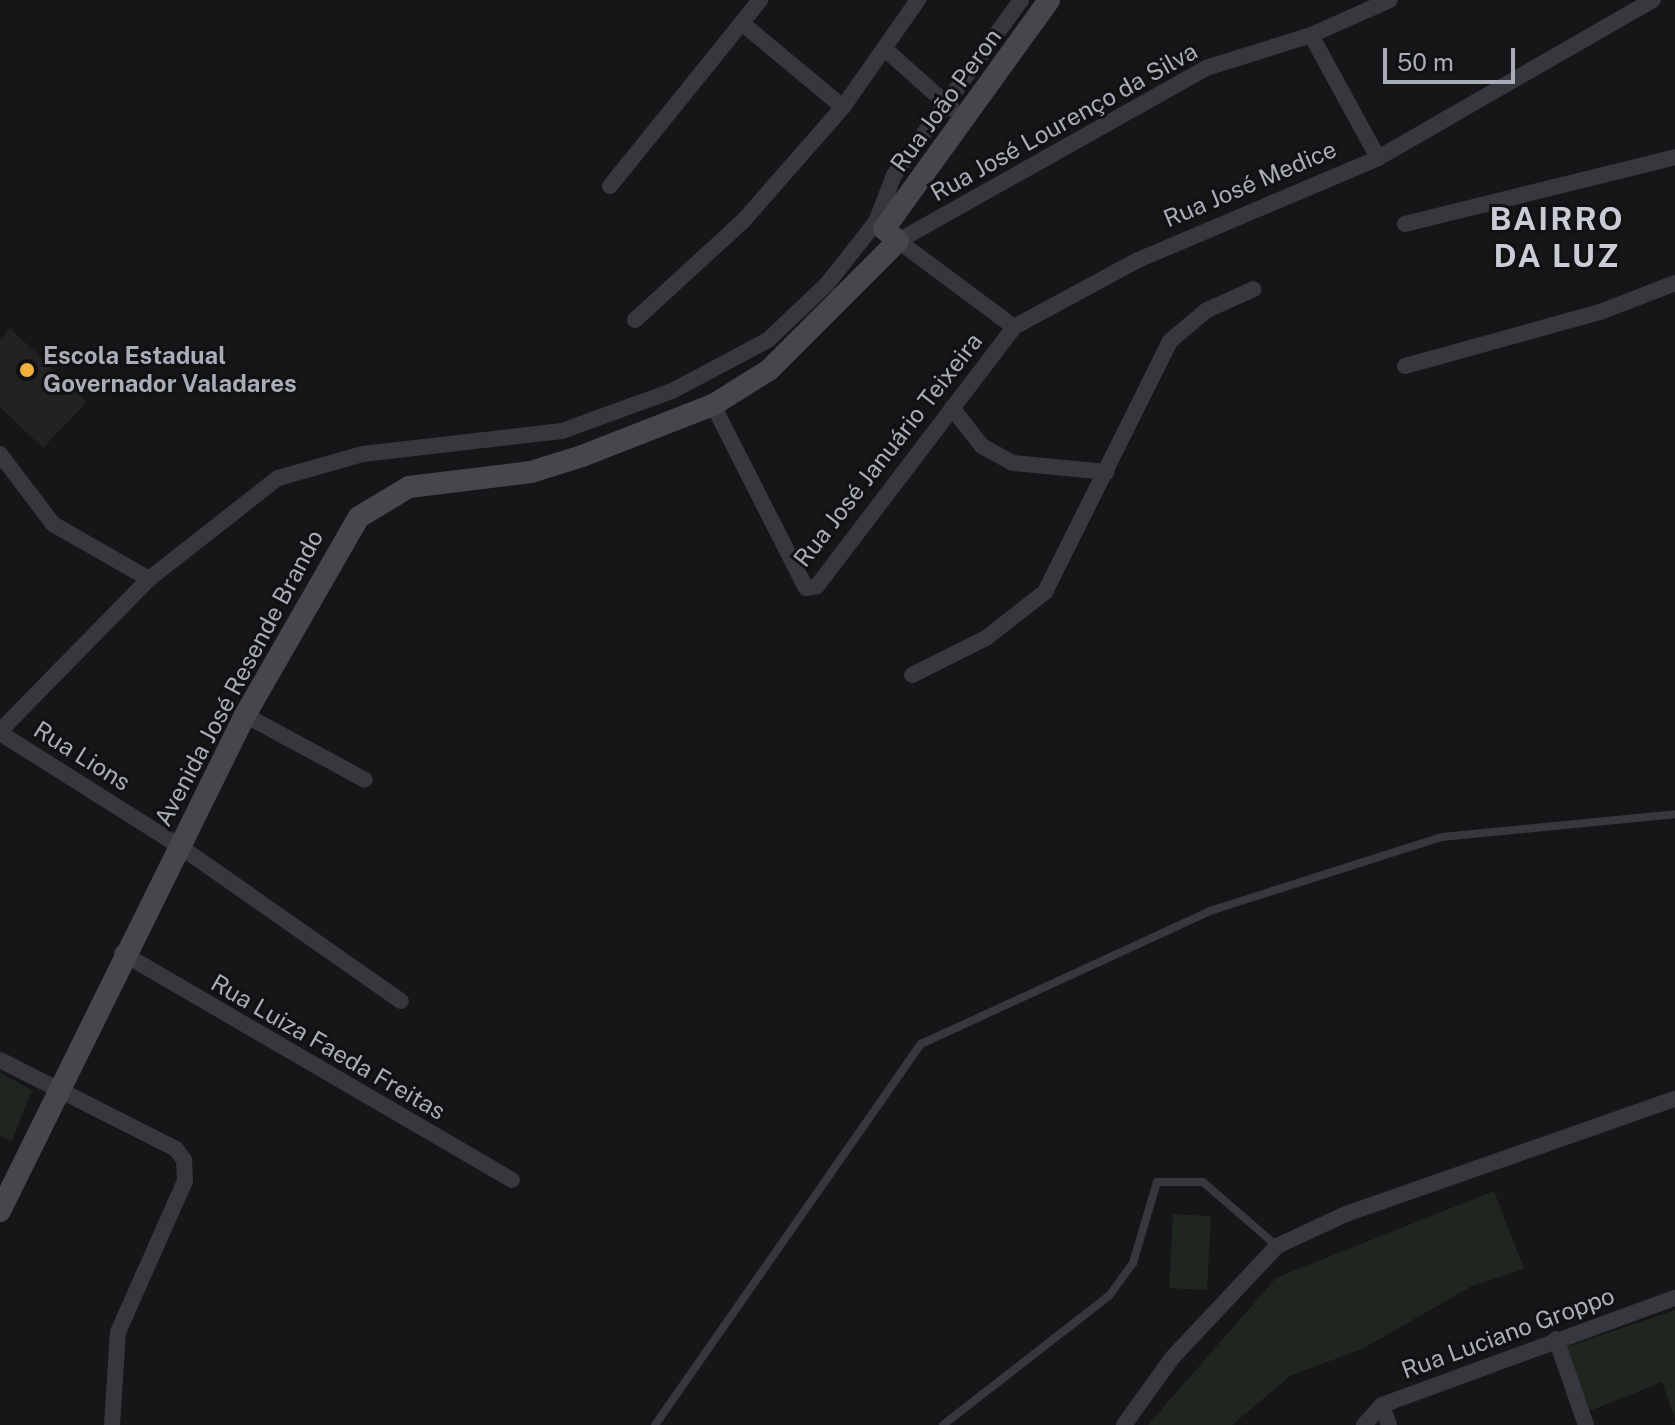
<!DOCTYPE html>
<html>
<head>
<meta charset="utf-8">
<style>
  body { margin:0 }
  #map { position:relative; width:1675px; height:1425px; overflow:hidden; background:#161618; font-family:"Public Sans",sans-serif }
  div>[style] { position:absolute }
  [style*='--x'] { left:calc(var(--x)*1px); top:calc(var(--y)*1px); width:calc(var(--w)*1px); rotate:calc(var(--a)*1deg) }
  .built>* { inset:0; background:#222225 }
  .green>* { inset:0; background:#1e261f; transform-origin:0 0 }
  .lane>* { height:8px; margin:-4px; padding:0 4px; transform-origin:4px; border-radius:4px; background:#37383d }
  .street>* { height:16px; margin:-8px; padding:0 8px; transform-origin:8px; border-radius:8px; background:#37383d }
  .secondary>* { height:22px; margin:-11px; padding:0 11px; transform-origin:11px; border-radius:11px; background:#45474d }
  .dots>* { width:22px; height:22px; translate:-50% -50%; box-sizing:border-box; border:4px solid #111113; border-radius:50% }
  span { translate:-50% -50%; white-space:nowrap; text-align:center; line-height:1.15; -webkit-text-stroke:6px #111113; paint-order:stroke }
  .street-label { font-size:24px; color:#a8adb8 }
  .poi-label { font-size:24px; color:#a8adb8; font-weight:700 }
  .left { translate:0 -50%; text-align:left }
  .district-label { font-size:32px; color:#c9ccd4; font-weight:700; letter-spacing:2px }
  .scale { position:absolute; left:1383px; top:48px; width:132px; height:36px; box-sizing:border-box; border:4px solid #a8adb8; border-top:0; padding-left:10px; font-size:24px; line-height:28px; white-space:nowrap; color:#a8adb8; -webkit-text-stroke:6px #111113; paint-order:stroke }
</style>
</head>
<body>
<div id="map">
  <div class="built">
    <div style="clip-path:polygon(10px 328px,87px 402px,43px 448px,0 407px,0 339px)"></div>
  </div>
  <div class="green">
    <div style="clip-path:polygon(0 1073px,32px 1090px,12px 1141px,0 1136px)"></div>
    <div style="clip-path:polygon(1494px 1191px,1524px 1269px,1472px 1286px,1364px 1348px,1290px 1376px,1232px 1425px,1148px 1425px,1276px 1278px)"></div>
    <div style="left:1173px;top:1214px;width:38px;height:74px;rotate:3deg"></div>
    <div style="clip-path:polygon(1675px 1310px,1675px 1419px,1662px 1382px,1584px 1413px,1563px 1348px)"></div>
  </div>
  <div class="lane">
    <div style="--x:655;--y:1425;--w:465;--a:-55.1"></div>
    <div style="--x:921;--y:1044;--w:321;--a:-24.7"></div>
    <div style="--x:1213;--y:910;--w:240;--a:-17.7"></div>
    <div style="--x:1442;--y:837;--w:234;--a:-5.6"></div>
    <div style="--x:943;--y:1425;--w:210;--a:-37.9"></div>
    <div style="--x:1109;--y:1296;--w:41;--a:-54"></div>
    <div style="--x:1133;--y:1263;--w:84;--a:-73.5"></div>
    <div style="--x:1157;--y:1182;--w:46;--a:0"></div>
    <div style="--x:1203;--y:1182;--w:98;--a:40.9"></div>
  </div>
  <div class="street">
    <div style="--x:743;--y:24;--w:130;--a:39.7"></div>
    <div style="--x:1311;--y:35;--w:140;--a:61.4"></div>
    <div style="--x:885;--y:49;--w:90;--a:41.8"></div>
    <div style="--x:610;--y:186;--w:239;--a:-51.1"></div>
    <div style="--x:1405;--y:224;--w:278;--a:-13.9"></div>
    <div style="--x:635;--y:320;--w:148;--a:-42.5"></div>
    <div style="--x:744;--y:220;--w:150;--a:-48.8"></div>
    <div style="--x:843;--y:107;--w:131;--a:-55"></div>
    <div style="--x:1014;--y:327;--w:144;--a:-143.4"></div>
    <div style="--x:898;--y:241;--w:353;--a:-29.3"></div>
    <div style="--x:1206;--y:68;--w:110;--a:-17.4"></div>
    <div style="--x:1311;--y:35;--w:86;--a:-23.9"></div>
    <div style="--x:1405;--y:366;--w:202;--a:-15.5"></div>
    <div style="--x:1600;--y:312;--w:80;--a:-21.1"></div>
    <div style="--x:713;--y:405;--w:205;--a:63.1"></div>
    <div style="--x:806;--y:588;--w:11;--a:-10"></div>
    <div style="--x:817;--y:586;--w:325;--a:-52.7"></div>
    <div style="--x:1014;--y:327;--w:141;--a:-28.4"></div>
    <div style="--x:1138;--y:260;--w:261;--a:-23"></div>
    <div style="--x:1378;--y:158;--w:317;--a:-29.9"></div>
    <div style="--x:952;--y:408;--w:48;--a:51.7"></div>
    <div style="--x:982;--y:446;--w:35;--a:29"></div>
    <div style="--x:1013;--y:463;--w:94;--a:5.5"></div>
    <div style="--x:0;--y:454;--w:88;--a:52.9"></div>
    <div style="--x:53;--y:524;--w:111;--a:29.8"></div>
    <div style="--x:912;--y:675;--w:83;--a:-26.6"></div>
    <div style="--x:986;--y:638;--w:75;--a:-37.9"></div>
    <div style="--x:1045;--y:592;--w:280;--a:-63.5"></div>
    <div style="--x:1170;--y:341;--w:48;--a:-40"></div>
    <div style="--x:1207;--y:310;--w:51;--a:-24.1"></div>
    <div style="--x:245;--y:715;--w:136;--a:28.4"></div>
    <div style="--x:0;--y:731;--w:213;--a:-45.6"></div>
    <div style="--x:149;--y:579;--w:164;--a:-38.1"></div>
    <div style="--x:278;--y:478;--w:88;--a:-15.8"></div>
    <div style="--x:363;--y:454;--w:200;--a:-6.6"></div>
    <div style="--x:562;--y:431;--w:117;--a:-20"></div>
    <div style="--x:672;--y:391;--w:109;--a:-28"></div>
    <div style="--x:768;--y:340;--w:81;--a:-43.5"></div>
    <div style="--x:827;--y:284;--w:79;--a:-51.7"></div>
    <div style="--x:876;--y:222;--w:50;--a:-69"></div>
    <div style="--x:894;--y:175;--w:216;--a:-54"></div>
    <div style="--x:0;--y:733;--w:210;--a:32.2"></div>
    <div style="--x:178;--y:845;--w:272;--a:35"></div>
    <div style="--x:122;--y:953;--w:451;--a:30.2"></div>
    <div style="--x:0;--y:1060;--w:197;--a:26.8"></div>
    <div style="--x:176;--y:1149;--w:14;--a:54"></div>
    <div style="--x:184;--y:1160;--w:21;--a:87"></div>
    <div style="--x:185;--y:1181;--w:165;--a:113.9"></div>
    <div style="--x:118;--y:1332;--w:93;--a:93.7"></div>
    <div style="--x:1556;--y:1339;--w:91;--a:70.8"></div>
    <div style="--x:1382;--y:1405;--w:21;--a:71"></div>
    <div style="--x:1124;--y:1425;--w:82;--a:-54.4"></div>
    <div style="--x:1172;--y:1358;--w:154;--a:-46.8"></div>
    <div style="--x:1277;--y:1246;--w:76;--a:-24.9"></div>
    <div style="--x:1346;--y:1214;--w:349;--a:-19.3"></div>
    <div style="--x:1364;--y:1425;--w:27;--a:-48"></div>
    <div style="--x:1382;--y:1405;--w:312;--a:-20.1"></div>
  </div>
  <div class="secondary">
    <div style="--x:0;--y:1211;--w:553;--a:-63.71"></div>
    <div style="--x:245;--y:715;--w:228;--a:-60.1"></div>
    <div style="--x:359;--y:517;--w:58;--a:-31"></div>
    <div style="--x:409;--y:487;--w:123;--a:-7"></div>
    <div style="--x:531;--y:472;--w:53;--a:-17.4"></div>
    <div style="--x:582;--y:456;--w:141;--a:-21.3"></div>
    <div style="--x:713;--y:405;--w:66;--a:-32"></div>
    <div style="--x:769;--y:370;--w:182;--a:-45"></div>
    <div style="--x:898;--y:241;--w:18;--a:-139"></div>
    <div style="--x:884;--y:229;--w:282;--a:-54.2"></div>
  </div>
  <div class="dots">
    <div style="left:27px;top:370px;background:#f2b134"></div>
  </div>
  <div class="street-label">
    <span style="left:946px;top:100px;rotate:-54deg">Rua João Peron</span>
    <span style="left:1064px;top:122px;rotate:-29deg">Rua José Lourenço da Silva</span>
    <span style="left:1250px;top:184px;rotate:-23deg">Rua José Medice</span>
    <span style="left:888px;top:450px;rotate:-52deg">Rua José Januário Teixeira</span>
    <span style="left:239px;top:678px;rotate:-62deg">Avenida José Resende Brando</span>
    <span style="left:82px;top:756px;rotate:32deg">Rua Lions</span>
    <span style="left:328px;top:1047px;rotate:30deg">Rua Luiza Faeda Freitas</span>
    <span style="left:1508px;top:1333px;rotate:-20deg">Rua Luciano Groppo</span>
  </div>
  <div class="poi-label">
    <span class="left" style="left:43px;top:370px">Escola Estadual<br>Governador Valadares</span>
  </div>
  <div class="district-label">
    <span style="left:1557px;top:238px">BAIRRO<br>DA LUZ</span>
  </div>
  <div class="scale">50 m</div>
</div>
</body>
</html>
